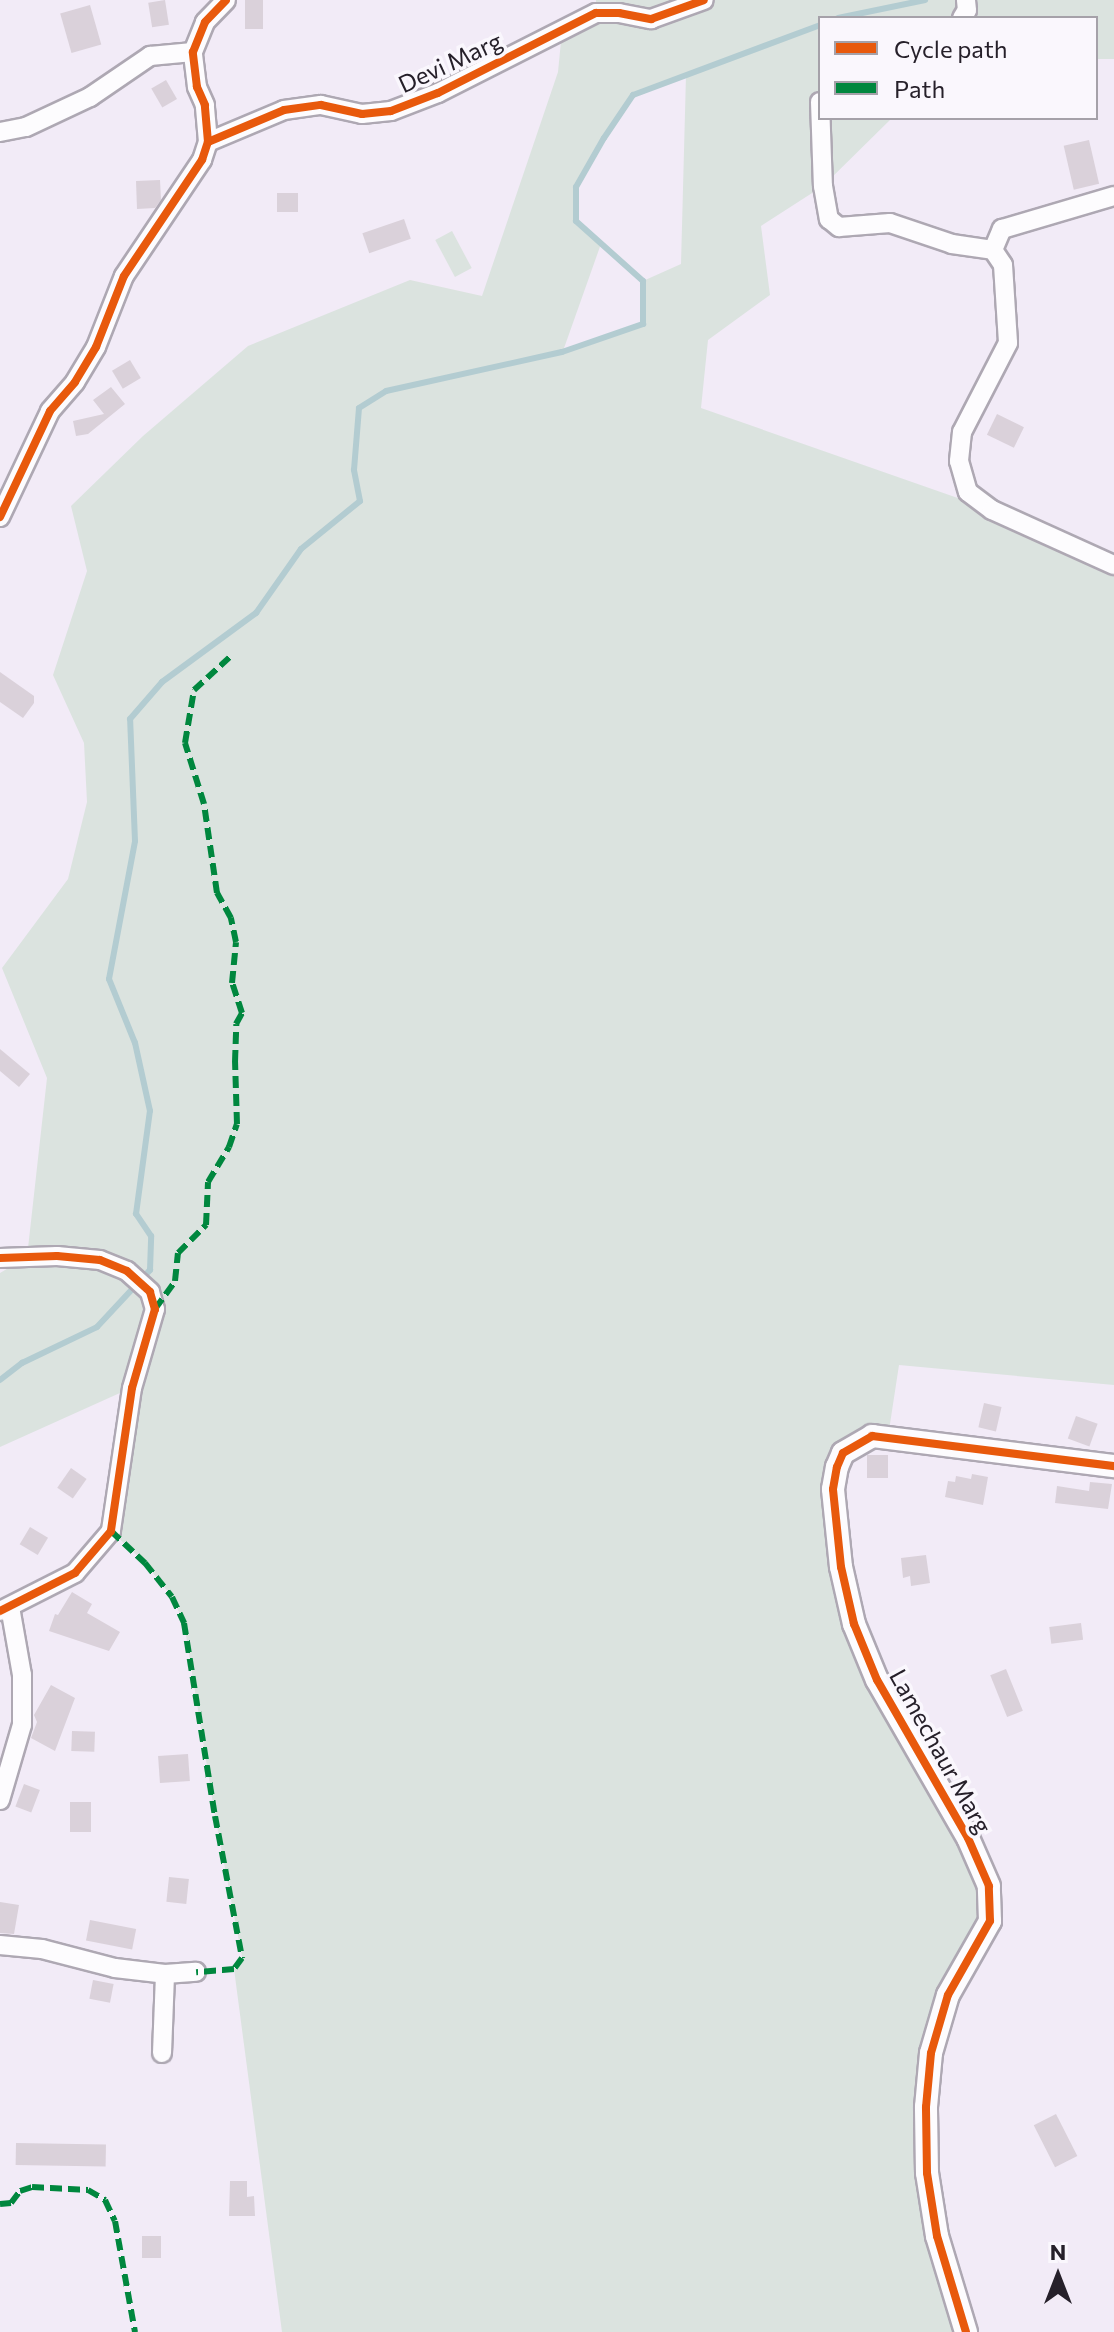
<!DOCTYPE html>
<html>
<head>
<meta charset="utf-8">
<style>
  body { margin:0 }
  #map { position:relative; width:1114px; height:2332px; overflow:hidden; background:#f2ebf7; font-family:Commissioner,sans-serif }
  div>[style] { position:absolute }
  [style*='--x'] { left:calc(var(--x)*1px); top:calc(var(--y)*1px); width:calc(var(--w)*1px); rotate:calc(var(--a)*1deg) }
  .green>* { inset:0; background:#dbe3df; transform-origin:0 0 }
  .stream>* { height:6px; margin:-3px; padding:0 3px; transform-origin:3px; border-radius:3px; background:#b3ccd1 }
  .building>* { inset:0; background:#dad1da; transform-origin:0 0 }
  .roads { filter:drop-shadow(2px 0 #aea8b3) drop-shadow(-2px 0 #aea8b3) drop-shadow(0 2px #aea8b3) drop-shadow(0 -2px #aea8b3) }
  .minor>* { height:18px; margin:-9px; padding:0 9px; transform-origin:9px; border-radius:9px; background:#fdfcfe }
  .tertiary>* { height:22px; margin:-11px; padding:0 11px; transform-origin:11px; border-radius:11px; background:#fdfcfe }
  .quiet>* { height:6px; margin-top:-3px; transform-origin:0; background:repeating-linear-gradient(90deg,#00873e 0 12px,transparent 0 18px) }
  .cycleway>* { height:8px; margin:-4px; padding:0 4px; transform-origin:4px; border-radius:4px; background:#e8590c }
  span { translate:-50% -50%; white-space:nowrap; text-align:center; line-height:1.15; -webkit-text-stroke:7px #faf7fd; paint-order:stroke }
  .street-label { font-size:24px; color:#26202a }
  .legend { position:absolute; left:818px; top:16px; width:280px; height:104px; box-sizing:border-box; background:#faf7fd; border:2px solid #a5a1a9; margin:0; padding:10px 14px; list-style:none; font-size:24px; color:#26202a }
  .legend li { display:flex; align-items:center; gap:16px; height:40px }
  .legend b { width:40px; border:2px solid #a5a1a9 }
  .north { position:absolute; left:1018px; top:2236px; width:80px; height:80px; -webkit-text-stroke:6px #faf7fd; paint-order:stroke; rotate:0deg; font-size:22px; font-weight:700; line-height:32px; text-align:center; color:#26202a }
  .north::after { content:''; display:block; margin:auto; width:28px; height:36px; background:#26202a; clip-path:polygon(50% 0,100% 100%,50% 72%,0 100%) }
</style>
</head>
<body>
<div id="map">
  <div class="green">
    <div style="clip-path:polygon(evenodd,596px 0,1114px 0,1114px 59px,1096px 59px,1096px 18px,820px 18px,820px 118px,892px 118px,823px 186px,761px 226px,770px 295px,708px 340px,701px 408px,992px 510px,1114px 565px,1114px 1385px,899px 1365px,888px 1437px,837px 1467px,854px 1624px,968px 1838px,990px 1921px,948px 1995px,927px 2173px,966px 2332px,282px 2332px,234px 1969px,242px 1957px,215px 1816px,184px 1623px,172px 1597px,145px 1563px,111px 1531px,131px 1388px,0 1447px,0 1273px,27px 1257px,47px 1078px,2px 968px,68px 879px,87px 802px,84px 743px,53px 675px,87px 571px,71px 506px,143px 436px,248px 346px,410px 280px,482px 296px,558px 72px,562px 31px,596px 13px,596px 0,686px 75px,681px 264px,643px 281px,643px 324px,563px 351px,602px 241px,576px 221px,576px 187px,633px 95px,686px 75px)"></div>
    <div style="left:452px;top:231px;width:42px;height:19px;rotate:62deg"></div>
  </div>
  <div class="stream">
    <div style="--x:838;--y:18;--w:89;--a:-11.7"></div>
    <div style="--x:0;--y:1380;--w:28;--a:-38"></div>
    <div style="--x:22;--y:1363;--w:83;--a:-25.6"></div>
    <div style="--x:97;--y:1327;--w:78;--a:-47.1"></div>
    <div style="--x:150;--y:1270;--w:34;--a:-88"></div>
    <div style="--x:151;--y:1236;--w:27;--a:-124"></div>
    <div style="--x:136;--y:1214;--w:104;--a:-82.3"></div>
    <div style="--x:150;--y:1111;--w:70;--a:-102.4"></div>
    <div style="--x:135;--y:1043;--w:69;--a:-112.1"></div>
    <div style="--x:109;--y:979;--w:140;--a:-79.3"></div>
    <div style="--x:135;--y:841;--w:122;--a:-92.3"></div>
    <div style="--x:130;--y:719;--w:49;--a:-49.1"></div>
    <div style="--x:162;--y:682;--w:117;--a:-36.3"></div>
    <div style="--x:256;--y:613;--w:78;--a:-54.9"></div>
    <div style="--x:301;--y:549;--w:76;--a:-39.1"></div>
    <div style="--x:360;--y:501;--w:32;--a:-101"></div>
    <div style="--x:354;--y:470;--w:62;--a:-85.4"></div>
    <div style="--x:359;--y:408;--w:32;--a:-32"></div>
    <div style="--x:386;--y:391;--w:180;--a:-12.5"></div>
    <div style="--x:562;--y:352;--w:86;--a:-19.1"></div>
    <div style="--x:643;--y:324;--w:43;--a:-90"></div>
    <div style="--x:643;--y:281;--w:90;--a:-138.2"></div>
    <div style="--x:576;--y:221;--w:34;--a:-90"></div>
    <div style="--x:576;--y:187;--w:56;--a:-60.3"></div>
    <div style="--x:604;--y:138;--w:52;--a:-56"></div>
    <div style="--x:633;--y:95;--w:200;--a:-20.5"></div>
  </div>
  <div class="building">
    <div style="left:165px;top:0;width:25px;height:17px;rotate:81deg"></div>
    <div style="left:245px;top:0;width:18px;height:29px"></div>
    <div style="left:90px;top:5px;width:41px;height:31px;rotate:74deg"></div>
    <div style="left:166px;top:80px;width:22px;height:17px;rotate:60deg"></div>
    <div style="left:1089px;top:140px;width:45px;height:26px;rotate:77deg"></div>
    <div style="clip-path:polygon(160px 180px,161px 200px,155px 208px,137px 209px,136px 181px)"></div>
    <div style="left:277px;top:193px;width:21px;height:19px"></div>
    <div style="left:404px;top:219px;width:21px;height:44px;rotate:71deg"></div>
    <div style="left:130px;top:360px;width:21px;height:21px;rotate:59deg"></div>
    <div style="clip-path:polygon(111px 387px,125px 404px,88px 434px,76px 436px,73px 421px,104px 414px,93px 400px)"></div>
    <div style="left:997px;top:414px;width:30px;height:23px;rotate:26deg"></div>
    <div style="clip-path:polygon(0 672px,34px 696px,34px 703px,23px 718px,0 702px)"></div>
    <div style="clip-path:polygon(0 1049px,30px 1074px,19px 1087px,0 1071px)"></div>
    <div style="left:984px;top:1403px;width:18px;height:25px;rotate:13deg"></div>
    <div style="left:1076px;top:1416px;width:23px;height:24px;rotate:20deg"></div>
    <div style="left:867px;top:1455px;width:21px;height:23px"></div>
    <div style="left:71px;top:1468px;width:19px;height:24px;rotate:35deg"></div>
    <div style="clip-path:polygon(972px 1474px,988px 1477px,983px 1505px,945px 1497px,948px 1481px,955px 1482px,956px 1476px,971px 1479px)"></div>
    <div style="clip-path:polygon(1090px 1482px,1112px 1484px,1108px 1509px,1055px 1503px,1057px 1486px,1089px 1491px)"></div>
    <div style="left:30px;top:1527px;width:21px;height:20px;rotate:31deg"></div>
    <div style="clip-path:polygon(926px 1555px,930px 1583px,911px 1586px,910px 1576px,903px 1578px,901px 1558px)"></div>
    <div style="clip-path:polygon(72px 1592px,92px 1604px,87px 1613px,120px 1632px,109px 1651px,49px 1631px,55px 1614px,58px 1615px)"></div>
    <div style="left:1081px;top:1623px;width:17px;height:32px;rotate:83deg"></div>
    <div style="left:1006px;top:1669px;width:45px;height:17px;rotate:68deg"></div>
    <div style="clip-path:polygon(51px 1685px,75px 1698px,55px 1751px,31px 1738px,37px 1722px,34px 1715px)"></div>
    <div style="left:72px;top:1731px;width:23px;height:20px;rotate:2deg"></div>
    <div style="left:188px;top:1754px;width:27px;height:30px;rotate:86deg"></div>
    <div style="left:24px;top:1784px;width:17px;height:24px;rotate:21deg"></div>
    <div style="left:70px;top:1802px;width:21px;height:30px"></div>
    <div style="left:169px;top:1877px;width:20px;height:25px;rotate:6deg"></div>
    <div style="clip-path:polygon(0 1902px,19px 1905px,14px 1934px,0 1933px)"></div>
    <div style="left:90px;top:1920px;width:47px;height:21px;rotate:11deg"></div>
    <div style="left:93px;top:1980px;width:21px;height:19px;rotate:11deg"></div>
    <div style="left:1056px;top:2114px;width:47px;height:25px;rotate:63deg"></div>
    <div style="left:16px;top:2143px;width:90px;height:22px;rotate:1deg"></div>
    <div style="clip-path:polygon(230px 2181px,247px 2181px,247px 2197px,254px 2196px,255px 2216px,229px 2216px)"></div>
    <div style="left:142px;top:2236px;width:19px;height:22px"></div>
  </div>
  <div class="roads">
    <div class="minor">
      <div style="--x:962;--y:18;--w:9;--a:-58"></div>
      <div style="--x:967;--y:10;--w:10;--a:-96"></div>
      <div style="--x:820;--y:102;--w:84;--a:88"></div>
      <div style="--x:823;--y:186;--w:34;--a:80"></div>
      <div style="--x:829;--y:219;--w:13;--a:39"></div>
      <div style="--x:839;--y:227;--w:51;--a:-4.5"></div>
      <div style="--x:890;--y:223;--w:65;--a:18.7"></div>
      <div style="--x:952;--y:244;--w:41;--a:8.3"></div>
      <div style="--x:0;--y:132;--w:26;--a:-11"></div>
      <div style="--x:26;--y:127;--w:71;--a:-25.1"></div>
      <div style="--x:90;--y:97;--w:73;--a:-34.3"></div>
      <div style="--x:150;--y:56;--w:43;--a:-5.3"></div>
      <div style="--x:208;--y:142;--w:82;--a:-22.8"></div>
      <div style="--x:284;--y:110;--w:37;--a:-8"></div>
      <div style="--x:321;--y:105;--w:42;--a:12.4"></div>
      <div style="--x:362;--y:114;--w:29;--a:-6"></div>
      <div style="--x:391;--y:111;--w:50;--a:-21"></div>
      <div style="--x:438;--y:93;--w:177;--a:-26.9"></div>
      <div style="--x:596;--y:13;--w:23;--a:0"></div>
      <div style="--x:619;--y:13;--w:33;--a:11"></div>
      <div style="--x:651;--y:19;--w:56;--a:-19.7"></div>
      <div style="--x:993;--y:250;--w:18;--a:56"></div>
      <div style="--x:1003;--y:265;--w:78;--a:86.3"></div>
      <div style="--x:1008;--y:343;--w:100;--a:117.3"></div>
      <div style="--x:962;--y:432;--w:29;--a:96"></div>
      <div style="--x:959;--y:461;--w:32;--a:74"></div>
      <div style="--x:968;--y:492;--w:30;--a:37"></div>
      <div style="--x:992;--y:510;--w:134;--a:24.3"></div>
      <div style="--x:993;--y:250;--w:23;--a:-67"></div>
      <div style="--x:1002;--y:229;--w:117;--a:-16.4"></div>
      <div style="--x:0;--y:517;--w:117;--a:-64.7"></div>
      <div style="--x:50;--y:411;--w:38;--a:-49"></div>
      <div style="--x:75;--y:382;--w:41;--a:-59"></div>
      <div style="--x:96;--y:347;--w:76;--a:-68.5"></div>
      <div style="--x:124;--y:276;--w:140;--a:-56.1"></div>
      <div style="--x:202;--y:160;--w:19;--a:-72"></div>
      <div style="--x:208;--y:142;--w:37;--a:-95"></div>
      <div style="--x:205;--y:105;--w:20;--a:-114"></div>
      <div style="--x:197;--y:87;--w:35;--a:-97"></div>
      <div style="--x:193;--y:52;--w:32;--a:-68"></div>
      <div style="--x:205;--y:22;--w:30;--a:-46"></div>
      <div style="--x:0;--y:1258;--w:57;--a:-2"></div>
      <div style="--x:57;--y:1256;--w:43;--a:5.3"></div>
      <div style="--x:100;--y:1260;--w:29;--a:22"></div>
      <div style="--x:127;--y:1271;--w:31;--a:42"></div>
      <div style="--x:150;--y:1292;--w:18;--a:74"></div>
      <div style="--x:155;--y:1309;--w:82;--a:106.2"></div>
      <div style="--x:132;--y:1388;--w:145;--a:98.4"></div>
      <div style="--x:111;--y:1531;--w:55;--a:130.6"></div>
      <div style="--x:75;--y:1573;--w:84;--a:153.1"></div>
      <div style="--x:0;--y:1800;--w:78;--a:-73.7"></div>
      <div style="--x:22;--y:1725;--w:50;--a:-90"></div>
      <div style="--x:22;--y:1675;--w:69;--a:-100"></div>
      <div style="--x:0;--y:1945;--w:42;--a:5.4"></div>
      <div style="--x:42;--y:1949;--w:75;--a:14.6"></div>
      <div style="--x:115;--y:1968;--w:50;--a:6.8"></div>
      <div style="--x:165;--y:1974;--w:31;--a:-4"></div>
      <div style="--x:162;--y:2053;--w:79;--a:-87.8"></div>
    </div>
    <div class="tertiary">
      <div style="--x:966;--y:2332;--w:100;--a:-106.8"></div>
      <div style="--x:937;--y:2236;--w:64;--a:-99"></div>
      <div style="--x:927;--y:2173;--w:66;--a:-90.9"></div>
      <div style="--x:926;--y:2107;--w:54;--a:-84.7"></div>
      <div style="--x:931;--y:2053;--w:60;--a:-73.7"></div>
      <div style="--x:948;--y:1995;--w:85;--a:-60.4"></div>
      <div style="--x:990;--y:1921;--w:35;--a:-92"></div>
      <div style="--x:989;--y:1886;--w:52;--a:-113.6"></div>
      <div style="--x:968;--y:1838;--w:182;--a:-119.9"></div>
      <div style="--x:877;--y:1680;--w:61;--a:-112.3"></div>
      <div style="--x:854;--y:1624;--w:58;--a:-102.8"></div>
      <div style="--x:841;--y:1567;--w:78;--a:-95.9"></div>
      <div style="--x:833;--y:1489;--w:22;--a:-80"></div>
      <div style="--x:837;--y:1467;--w:15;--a:-67"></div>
      <div style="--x:843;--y:1453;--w:34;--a:-30"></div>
      <div style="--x:872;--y:1436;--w:244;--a:7.1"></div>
    </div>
  </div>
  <div class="quiet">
    <div style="--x:155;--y:1309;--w:34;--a:-54"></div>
    <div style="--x:175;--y:1281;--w:28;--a:-84"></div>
    <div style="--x:178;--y:1253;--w:40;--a:-45"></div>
    <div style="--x:206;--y:1225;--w:43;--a:-87.3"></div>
    <div style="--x:208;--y:1182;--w:41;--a:-59"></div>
    <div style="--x:229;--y:1147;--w:24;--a:-71"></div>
    <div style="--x:237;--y:1124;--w:62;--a:-91.8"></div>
    <div style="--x:235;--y:1062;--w:38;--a:-88"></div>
    <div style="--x:236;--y:1024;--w:13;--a:-61"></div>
    <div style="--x:242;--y:1013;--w:32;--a:-108"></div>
    <div style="--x:232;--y:983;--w:41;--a:-84.4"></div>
    <div style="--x:236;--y:942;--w:25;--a:-102"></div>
    <div style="--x:231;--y:918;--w:29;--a:-119"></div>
    <div style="--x:217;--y:893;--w:90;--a:-98.3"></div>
    <div style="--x:204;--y:804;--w:64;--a:-107.3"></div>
    <div style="--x:185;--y:743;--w:54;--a:-80.4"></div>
    <div style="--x:194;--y:690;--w:50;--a:-42.6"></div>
    <div style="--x:111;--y:1531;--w:47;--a:43.3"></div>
    <div style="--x:145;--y:1563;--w:43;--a:51.5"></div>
    <div style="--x:172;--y:1597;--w:29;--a:65"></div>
    <div style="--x:184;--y:1623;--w:195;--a:80.9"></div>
    <div style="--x:215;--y:1816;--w:145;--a:79.2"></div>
    <div style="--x:242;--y:1958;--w:14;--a:126"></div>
    <div style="--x:234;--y:1969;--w:38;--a:175"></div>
    <div style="--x:0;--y:2204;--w:11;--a:-5"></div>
    <div style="--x:11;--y:2203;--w:15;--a:-53"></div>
    <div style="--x:20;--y:2191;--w:13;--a:-18"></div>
    <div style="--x:32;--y:2187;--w:56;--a:3.1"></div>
    <div style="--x:88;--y:2190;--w:20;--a:30"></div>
    <div style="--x:105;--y:2200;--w:23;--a:65"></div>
    <div style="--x:115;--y:2221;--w:113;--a:79.8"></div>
  </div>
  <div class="cycleway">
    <div style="--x:208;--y:142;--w:82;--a:-22.8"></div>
    <div style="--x:284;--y:110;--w:37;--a:-8"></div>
    <div style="--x:321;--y:105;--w:42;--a:12.4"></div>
    <div style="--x:362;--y:114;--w:29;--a:-6"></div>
    <div style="--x:391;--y:111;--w:50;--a:-21"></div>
    <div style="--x:438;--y:93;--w:177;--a:-26.9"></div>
    <div style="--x:596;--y:13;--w:23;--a:0"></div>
    <div style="--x:619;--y:13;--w:33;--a:11"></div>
    <div style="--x:651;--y:19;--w:56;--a:-19.7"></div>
    <div style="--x:0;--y:517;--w:117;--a:-64.7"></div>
    <div style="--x:50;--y:411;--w:38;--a:-49"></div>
    <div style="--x:75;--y:382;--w:41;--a:-59"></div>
    <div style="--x:96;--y:347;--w:76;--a:-68.5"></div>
    <div style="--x:124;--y:276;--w:140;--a:-56.1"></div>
    <div style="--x:202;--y:160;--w:19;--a:-72"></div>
    <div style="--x:208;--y:142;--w:37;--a:-95"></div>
    <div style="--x:205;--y:105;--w:20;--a:-114"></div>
    <div style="--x:197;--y:87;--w:35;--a:-97"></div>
    <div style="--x:193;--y:52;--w:32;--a:-68"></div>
    <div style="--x:205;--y:22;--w:30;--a:-46"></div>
    <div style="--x:0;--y:1258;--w:57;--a:-2"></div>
    <div style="--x:57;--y:1256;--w:43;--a:5.3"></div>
    <div style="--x:100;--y:1260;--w:29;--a:22"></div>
    <div style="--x:127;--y:1271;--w:31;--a:42"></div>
    <div style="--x:150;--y:1292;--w:18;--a:74"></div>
    <div style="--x:155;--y:1309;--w:82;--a:106.2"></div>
    <div style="--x:132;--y:1388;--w:145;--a:98.4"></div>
    <div style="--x:111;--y:1531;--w:55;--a:130.6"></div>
    <div style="--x:75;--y:1573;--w:84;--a:153.1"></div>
    <div style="--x:966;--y:2332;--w:100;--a:-106.8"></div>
    <div style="--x:937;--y:2236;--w:64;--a:-99"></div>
    <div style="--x:927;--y:2173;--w:66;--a:-90.9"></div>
    <div style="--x:926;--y:2107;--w:54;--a:-84.7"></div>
    <div style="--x:931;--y:2053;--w:60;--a:-73.7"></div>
    <div style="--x:948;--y:1995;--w:85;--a:-60.4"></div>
    <div style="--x:990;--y:1921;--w:35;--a:-92"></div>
    <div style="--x:989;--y:1886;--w:52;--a:-113.6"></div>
    <div style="--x:968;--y:1838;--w:182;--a:-119.9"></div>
    <div style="--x:877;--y:1680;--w:61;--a:-112.3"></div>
    <div style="--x:854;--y:1624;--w:58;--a:-102.8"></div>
    <div style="--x:841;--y:1567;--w:78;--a:-95.9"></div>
    <div style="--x:833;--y:1489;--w:22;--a:-80"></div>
    <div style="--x:837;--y:1467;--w:15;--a:-67"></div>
    <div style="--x:843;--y:1453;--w:34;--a:-30"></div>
    <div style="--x:872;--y:1436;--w:244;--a:7.1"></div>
  </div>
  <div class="street-label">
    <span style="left:450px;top:62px;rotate:-25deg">Devi Marg</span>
    <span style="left:941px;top:1751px;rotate:61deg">Lamechaur Marg</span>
  </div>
  <ul class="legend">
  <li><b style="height:10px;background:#e8590c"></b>Cycle path</li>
  <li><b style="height:10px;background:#00873e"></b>Path</li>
  </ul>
  <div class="north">N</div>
</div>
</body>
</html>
